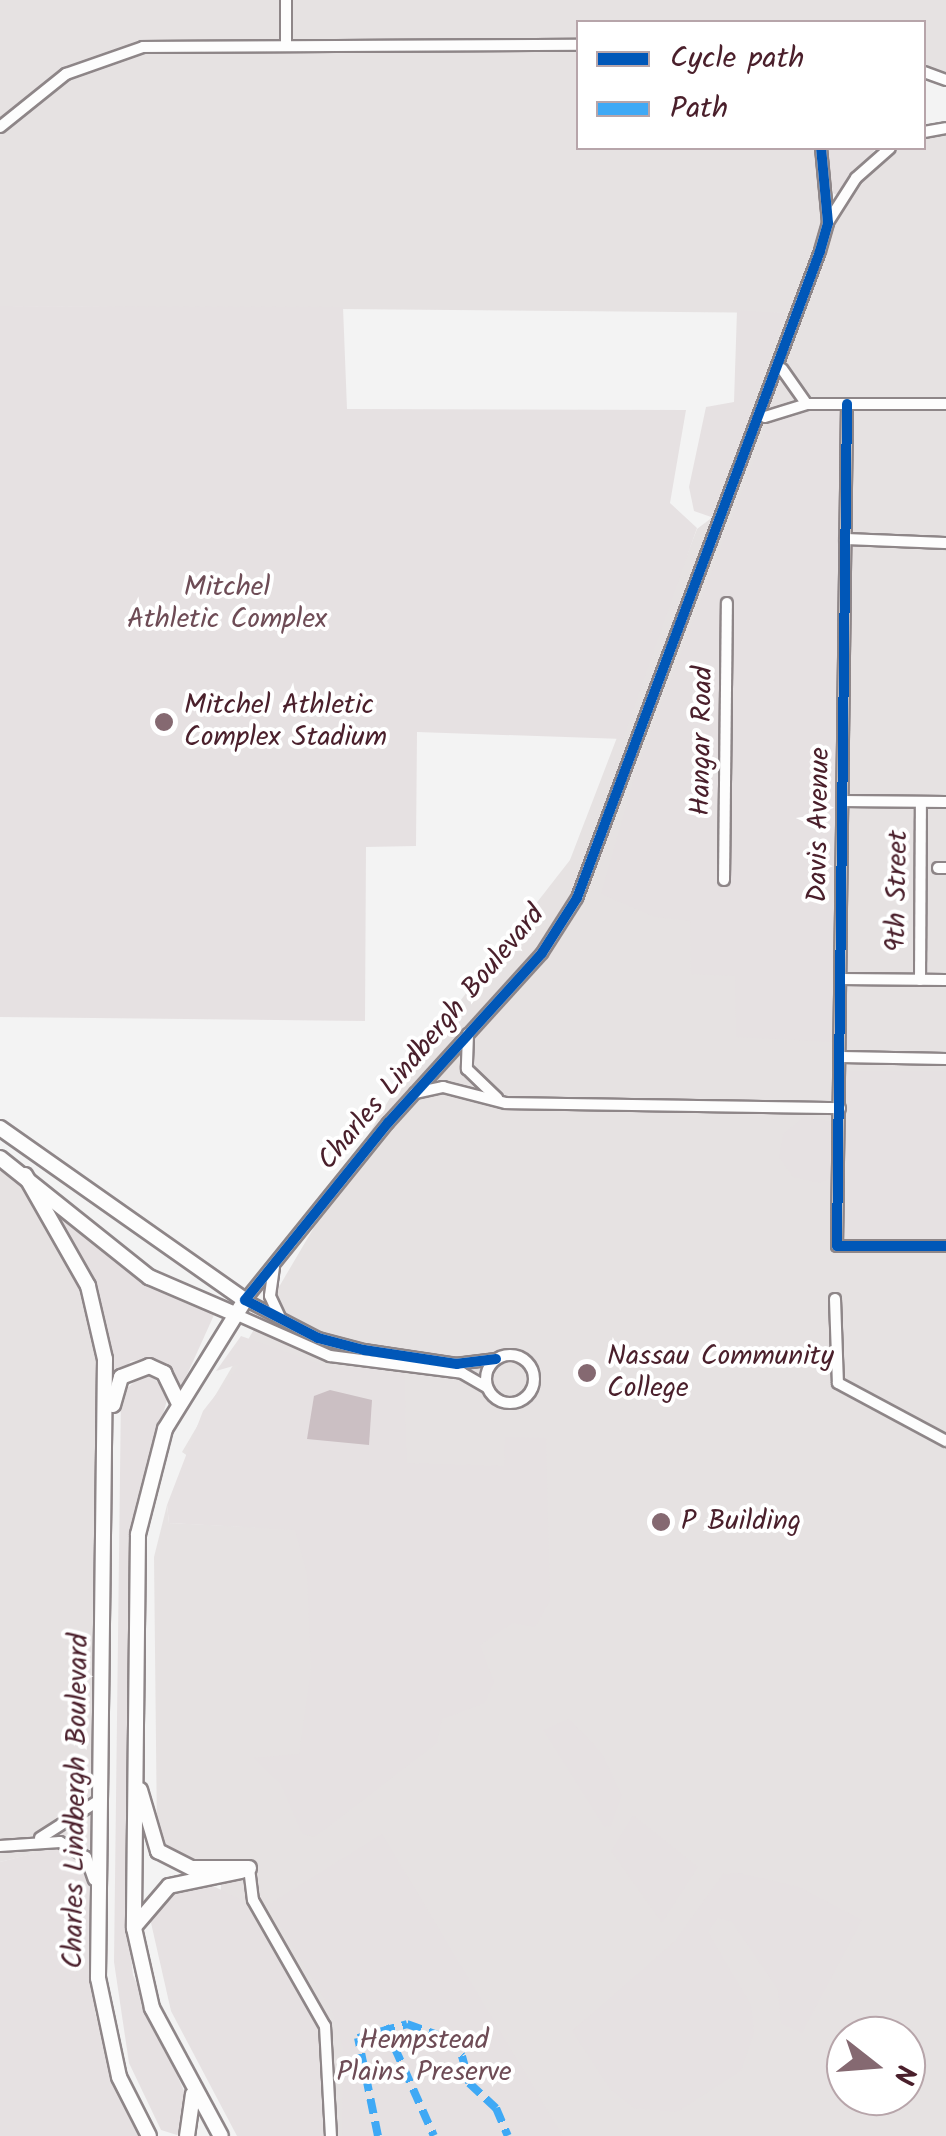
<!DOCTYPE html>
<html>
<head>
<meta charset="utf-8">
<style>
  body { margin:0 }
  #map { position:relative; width:946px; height:2136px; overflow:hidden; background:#f3f3f3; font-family:Kalam,sans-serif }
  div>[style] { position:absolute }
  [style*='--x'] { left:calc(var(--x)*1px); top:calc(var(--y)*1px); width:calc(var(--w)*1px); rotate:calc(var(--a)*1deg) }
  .built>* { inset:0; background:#e6e2e2 }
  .green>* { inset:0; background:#e6e1e2; transform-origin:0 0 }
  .water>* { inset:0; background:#cbbfc3 }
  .roads { filter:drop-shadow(2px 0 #8e8688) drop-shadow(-2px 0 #8e8688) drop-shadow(0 2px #8e8688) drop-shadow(0 -2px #8e8688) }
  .minor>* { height:10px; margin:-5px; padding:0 5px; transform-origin:5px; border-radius:5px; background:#fdfdfd }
  .minor>.ring { margin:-5px; padding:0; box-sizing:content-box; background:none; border:10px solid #fdfdfd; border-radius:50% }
  .major>* { height:14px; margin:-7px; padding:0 7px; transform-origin:7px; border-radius:7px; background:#fdfdfd }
  .quiet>* { height:8px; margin-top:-4px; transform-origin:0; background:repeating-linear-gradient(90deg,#3fa9f5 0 15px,transparent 0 23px) }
  .cycleway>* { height:10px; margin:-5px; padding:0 5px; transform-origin:5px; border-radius:5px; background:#0057b8 }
  .dots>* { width:28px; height:28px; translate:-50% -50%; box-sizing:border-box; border:5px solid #fff; border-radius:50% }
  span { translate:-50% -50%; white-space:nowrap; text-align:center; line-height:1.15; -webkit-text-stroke:8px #fff; paint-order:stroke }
  .park-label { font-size:28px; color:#6e4c56 }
  .poi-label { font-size:28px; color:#4a1f2b }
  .left { translate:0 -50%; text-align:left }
  .street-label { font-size:28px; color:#4a1f2b }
  .legend { position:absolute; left:576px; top:20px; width:350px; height:130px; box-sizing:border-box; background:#fff; border:2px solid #b7a5aa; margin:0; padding:12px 18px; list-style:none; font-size:30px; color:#4a1f2b }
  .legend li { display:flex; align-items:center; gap:20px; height:50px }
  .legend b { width:50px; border:2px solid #b7a5aa }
  .north { position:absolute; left:826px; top:2016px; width:100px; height:100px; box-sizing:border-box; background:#fff; border:2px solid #b7a5aa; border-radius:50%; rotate:107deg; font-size:28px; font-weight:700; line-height:40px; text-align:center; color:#4a1f2b }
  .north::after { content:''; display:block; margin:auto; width:35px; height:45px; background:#856971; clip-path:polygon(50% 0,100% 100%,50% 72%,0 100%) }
</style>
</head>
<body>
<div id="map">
  <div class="built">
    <div style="clip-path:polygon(evenodd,0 0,946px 0,946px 85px,924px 75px,924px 22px,578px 22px,578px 148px,822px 148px,829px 217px,888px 148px,924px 148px,924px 131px,946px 127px,946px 2136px,276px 2136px,219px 2028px,221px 1885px,249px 1868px,196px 1863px,161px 1848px,157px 1836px,154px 1557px,167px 1505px,169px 1523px,293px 1529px,182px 1452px,407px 1069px,570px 860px,697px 529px,714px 516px,784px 313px,0 306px,0 0,846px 2036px,906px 2036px,906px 2096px,846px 2096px,846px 2036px)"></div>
    <div style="clip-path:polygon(0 1160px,24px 1177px,83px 1278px,103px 1358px,98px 1850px,60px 1847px,0 1862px)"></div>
  </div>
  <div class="green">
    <div style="clip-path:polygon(826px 148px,876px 148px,840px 197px,833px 193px)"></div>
    <div style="clip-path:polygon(0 306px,343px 307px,347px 409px,686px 410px,670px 503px,697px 528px,623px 739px,417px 732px,416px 846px,366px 847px,365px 1021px,0 1017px)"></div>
    <div style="clip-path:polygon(737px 310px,785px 313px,714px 518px,694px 511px,689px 487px,706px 407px,734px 402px)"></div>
    <div style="clip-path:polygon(788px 409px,840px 409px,833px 1042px,736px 1037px,735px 976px,691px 974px,690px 921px,655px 917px,601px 894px,636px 771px,769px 420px)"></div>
    <div style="left:849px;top:1071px;width:97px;height:168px"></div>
    <div style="clip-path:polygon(805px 1116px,832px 1122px,831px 1177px,820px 1183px,793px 1177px,779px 1157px,783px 1134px)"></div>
    <div style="clip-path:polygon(52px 1204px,140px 1281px,214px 1315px,181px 1388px,174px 1373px,149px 1359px,131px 1361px,113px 1382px,100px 1304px)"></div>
    <div style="clip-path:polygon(241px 1336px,331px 1368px,404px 1369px,407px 1463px,504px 1466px,505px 1437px,546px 1438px,550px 1601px,535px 1627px,512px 1623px,480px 1645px,494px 1682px,485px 1703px,442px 1719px,437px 1743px,315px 1837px,302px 1834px,281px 1785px,254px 1758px,299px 1754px,311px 1669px,307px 1574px,295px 1530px,169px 1523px,167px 1505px,203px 1411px,240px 1364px,216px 1371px)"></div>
    <div style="clip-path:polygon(146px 1371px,169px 1393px,131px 1528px,125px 1901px,133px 1975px,191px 2107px,186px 2131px,177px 2135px,161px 2130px,129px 2063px,114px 1962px,121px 1394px)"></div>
    <div style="clip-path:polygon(569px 1719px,601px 1752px,622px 1795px,611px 1826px,604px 1827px,543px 1730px)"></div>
    <div style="clip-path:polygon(633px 1815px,698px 1867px,662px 1923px,611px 1851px)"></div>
    <div style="clip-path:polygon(382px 1834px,563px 2136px,342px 2136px,343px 2048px,333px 2013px,268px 1905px)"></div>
    <div style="clip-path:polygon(62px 1846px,85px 1861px,92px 1878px,95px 2012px,115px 2083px,143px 2136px,0 2136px,0 1862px)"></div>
    <div style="clip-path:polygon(739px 1873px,799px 1887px,862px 1920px,802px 2033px,781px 2024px,778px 1990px,732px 1922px,718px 1918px,708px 1932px,751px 2005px,754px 2033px,741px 2071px,677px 2112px,634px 2108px,610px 2089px,572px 2031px,675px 1941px,723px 1874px)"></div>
    <div style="clip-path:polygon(209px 1884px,244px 1901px,308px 2006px,322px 2042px,327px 2136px,237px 2136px,171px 2011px,149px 1914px,161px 1894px)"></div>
  </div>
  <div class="water">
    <div style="clip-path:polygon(330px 1390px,372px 1400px,369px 1445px,307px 1439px,314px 1396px)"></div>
  </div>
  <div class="roads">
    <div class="minor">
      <div style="--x:286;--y:45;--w:45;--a:-90"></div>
      <div style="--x:924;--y:72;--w:23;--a:20"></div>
      <div style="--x:0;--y:127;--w:85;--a:-38.8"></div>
      <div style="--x:66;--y:74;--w:82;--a:-19.3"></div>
      <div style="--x:143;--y:47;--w:435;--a:-0.3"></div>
      <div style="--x:924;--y:132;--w:22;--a:-10"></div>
      <div style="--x:828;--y:222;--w:52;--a:-57.5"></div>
      <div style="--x:856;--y:178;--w:45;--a:-41.4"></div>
      <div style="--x:782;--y:369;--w:42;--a:54.8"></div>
      <div style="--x:847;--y:404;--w:842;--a:90.68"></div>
      <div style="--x:837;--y:1246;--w:109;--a:0"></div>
      <div style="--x:765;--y:417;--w:44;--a:-17.2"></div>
      <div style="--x:807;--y:404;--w:139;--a:0"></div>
      <div style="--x:845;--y:539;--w:101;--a:2.3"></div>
      <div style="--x:842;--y:801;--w:104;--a:0.6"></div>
      <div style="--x:938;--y:868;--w:8;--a:0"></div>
      <div style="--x:724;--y:880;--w:277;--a:-89.4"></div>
      <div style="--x:841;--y:979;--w:105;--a:0.5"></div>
      <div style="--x:920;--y:980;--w:178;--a:-89.7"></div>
      <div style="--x:468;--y:1034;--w:35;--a:92"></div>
      <div style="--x:467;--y:1069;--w:42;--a:44"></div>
      <div style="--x:842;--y:1057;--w:104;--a:1.1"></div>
      <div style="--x:415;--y:1093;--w:29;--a:-12"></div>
      <div style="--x:443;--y:1087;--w:65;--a:14.3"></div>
      <div style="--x:506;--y:1103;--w:334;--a:0.9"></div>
      <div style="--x:274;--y:1267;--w:29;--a:98"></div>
      <div style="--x:270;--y:1296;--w:23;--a:65"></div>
      <div style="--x:835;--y:1299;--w:84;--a:88"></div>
      <div style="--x:838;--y:1383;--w:123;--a:28.2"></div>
      <div style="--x:235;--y:1314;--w:104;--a:23.9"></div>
      <div style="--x:330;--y:1356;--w:133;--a:7.3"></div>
      <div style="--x:462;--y:1373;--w:28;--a:30"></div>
      <div class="ring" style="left:486px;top:1355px;width:38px;height:38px"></div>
      <div style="--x:496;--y:1359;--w:39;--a:173"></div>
      <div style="--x:457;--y:1364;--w:94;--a:-171.4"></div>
      <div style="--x:364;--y:1350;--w:48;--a:-165.4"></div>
      <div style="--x:318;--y:1338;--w:82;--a:-152.5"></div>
      <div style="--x:245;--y:1300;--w:228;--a:-51.1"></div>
      <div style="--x:388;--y:1123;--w:229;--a:-47.8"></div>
      <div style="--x:542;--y:953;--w:65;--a:-57.5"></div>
      <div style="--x:577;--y:898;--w:691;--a:-69.41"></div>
      <div style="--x:820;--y:251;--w:29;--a:-74"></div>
      <div style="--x:828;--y:223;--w:75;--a:-95.3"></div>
      <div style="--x:40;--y:1838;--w:72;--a:-32.6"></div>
      <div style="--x:0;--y:1846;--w:60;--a:-3.8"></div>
      <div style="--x:60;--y:1842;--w:30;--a:30"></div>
      <div style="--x:86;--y:1857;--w:24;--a:71"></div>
      <div style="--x:249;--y:1868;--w:32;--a:83"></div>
      <div style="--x:253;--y:1900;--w:145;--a:60.3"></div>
      <div style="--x:325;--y:2026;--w:110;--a:86.9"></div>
    </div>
    <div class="major">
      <div style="--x:0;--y:1128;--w:299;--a:35.1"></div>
      <div style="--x:245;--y:1300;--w:152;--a:121.8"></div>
      <div style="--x:165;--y:1429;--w:108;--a:104.4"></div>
      <div style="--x:138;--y:1534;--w:394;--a:90.6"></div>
      <div style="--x:134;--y:1928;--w:82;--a:77.3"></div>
      <div style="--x:152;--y:2008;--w:145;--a:61.7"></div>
      <div style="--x:0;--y:1158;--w:191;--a:38.6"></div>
      <div style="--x:149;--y:1277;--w:94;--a:23.3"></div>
      <div style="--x:25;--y:1175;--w:128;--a:60.4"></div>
      <div style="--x:88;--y:1286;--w:75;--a:76.9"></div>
      <div style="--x:105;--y:1359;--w:619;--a:90.65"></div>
      <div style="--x:98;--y:1978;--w:101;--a:78"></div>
      <div style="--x:119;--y:2077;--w:66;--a:63"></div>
      <div style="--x:113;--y:1405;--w:29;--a:-74"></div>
      <div style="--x:121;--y:1377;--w:30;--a:-21"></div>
      <div style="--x:149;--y:1366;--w:17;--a:25"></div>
      <div style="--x:164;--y:1373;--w:32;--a:64"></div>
      <div style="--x:140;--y:1790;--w:64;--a:73.6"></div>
      <div style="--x:158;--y:1851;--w:38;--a:27"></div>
      <div style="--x:192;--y:1868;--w:57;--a:0"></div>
      <div style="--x:134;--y:1927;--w:54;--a:-49.5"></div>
      <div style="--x:169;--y:1886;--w:74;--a:-11.8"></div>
      <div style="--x:187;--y:2136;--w:42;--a:-81.9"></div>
    </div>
  </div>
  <div class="quiet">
    <div style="--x:385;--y:2026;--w:120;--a:66"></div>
    <div style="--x:378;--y:2136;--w:100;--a:-101.5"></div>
    <div style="--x:358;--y:2038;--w:51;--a:-15.9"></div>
    <div style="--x:407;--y:2024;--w:41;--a:19.7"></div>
    <div style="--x:446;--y:2038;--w:24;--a:48"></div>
    <div style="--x:462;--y:2056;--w:28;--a:75"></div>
    <div style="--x:469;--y:2083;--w:37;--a:43"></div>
    <div style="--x:496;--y:2108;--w:30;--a:67"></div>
  </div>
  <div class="cycleway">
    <div style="--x:847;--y:404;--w:842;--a:90.68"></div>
    <div style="--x:837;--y:1246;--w:109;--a:0"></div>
    <div style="--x:496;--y:1359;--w:39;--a:173"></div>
    <div style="--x:457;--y:1364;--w:94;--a:-171.4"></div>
    <div style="--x:364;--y:1350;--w:48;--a:-165.4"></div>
    <div style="--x:318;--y:1338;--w:82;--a:-152.5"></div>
    <div style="--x:245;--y:1300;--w:228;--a:-51.1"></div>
    <div style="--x:388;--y:1123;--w:229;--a:-47.8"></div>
    <div style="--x:542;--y:953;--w:65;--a:-57.5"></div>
    <div style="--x:577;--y:898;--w:691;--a:-69.41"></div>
    <div style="--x:820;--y:251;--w:29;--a:-74"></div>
    <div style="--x:828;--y:223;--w:75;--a:-95.3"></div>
  </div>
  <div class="dots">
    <div style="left:164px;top:722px;background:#856971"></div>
    <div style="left:587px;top:1373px;background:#856971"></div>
    <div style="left:661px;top:1522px;background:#856971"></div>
  </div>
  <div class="park-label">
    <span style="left:227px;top:604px">Mitchel<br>Athletic Complex</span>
    <span style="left:424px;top:2057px">Hempstead<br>Plains Preserve</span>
  </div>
  <div class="poi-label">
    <span class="left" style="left:184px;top:722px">Mitchel Athletic<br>Complex Stadium</span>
    <span class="left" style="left:607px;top:1373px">Nassau Community<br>College</span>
    <span class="left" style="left:681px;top:1522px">P Building</span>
  </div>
  <div class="street-label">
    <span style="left:703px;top:741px;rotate:-89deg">Hangar Road</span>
    <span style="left:820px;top:825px;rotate:-89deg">Davis Avenue</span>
    <span style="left:898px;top:891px;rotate:-89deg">9th Street</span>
    <span style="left:432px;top:1038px;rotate:-50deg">Charles Lindbergh Boulevard</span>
    <span style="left:77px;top:1801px;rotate:-89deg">Charles Lindbergh Boulevard</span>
  </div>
  <ul class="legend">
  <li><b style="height:12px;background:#0057b8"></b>Cycle path</li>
  <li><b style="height:12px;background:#3fa9f5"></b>Path</li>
  </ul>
  <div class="north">N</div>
</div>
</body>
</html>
